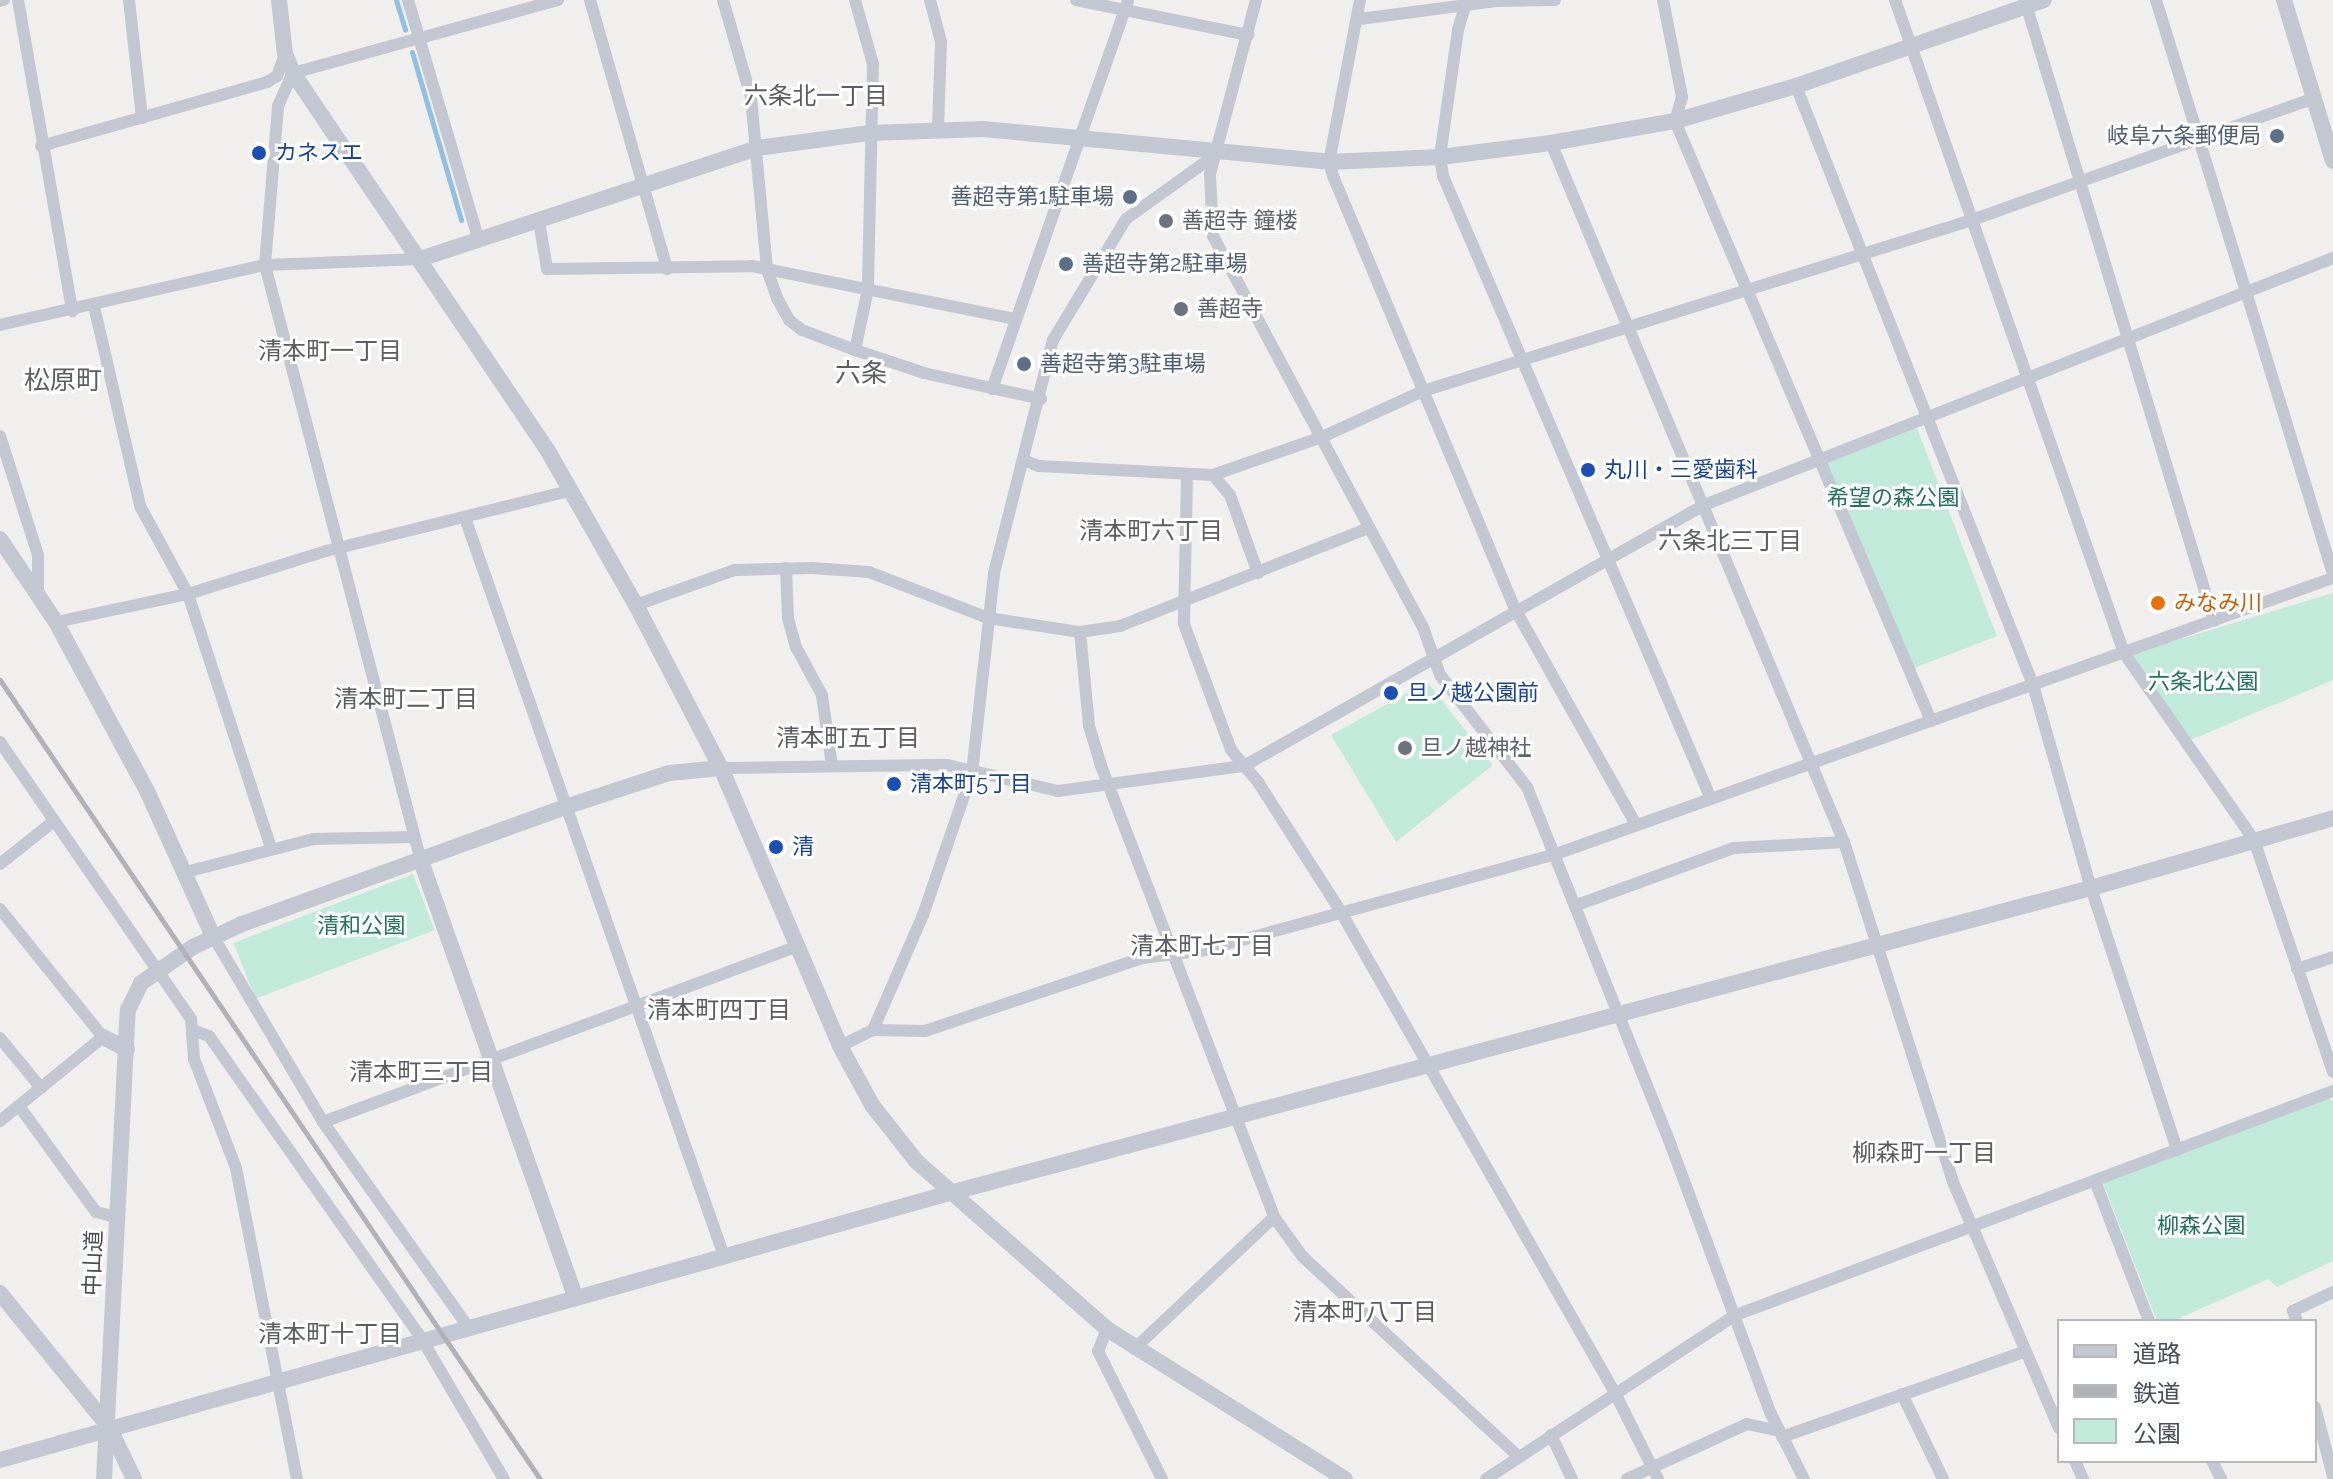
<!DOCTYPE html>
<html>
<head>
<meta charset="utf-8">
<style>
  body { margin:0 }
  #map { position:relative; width:2333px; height:1479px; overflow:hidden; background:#f0efee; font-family:Raleway,"Noto Sans JP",sans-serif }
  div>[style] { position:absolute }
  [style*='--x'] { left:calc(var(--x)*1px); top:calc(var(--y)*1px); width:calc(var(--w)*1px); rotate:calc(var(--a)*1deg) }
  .green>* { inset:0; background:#c1eada; transform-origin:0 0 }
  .stream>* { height:5px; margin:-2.5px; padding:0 2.5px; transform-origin:2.5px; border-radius:2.5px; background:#92c0e2 }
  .minor>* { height:12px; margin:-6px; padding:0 6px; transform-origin:6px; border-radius:6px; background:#c3c7d2 }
  .tertiary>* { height:16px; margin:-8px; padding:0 8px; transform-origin:8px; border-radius:8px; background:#c3c7d2 }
  .rail>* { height:5px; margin:-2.5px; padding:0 2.5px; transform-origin:2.5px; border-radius:2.5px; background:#b1b2b8 }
  .dots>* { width:22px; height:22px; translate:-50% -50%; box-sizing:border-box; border:4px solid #fff; border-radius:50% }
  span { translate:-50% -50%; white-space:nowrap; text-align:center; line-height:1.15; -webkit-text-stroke:6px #fff; paint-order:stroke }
  .service-label { font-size:22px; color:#4e5e75 }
  .right { translate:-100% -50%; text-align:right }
  .left { translate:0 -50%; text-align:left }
  .transit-label { font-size:22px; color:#164399 }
  .worship-label { font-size:22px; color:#5b616d }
  .park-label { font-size:22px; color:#20735c }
  .food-label { font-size:22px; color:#c56008 }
  .street-label { font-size:22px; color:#484d59 }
  .neighbourhood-label { font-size:24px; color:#5b5d62 }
  .quarter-label { font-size:26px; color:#5b5d62 }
  .legend { position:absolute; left:2057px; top:1319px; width:260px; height:144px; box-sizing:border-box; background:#fff; border:2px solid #b6b8bd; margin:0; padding:10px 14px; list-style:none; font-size:24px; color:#484d59 }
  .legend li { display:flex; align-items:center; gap:16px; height:40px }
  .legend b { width:40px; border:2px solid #b6b8bd }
</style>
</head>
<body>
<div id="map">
  <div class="green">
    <div style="left:1917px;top:428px;width:223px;height:97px;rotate:69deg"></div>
    <div style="clip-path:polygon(2333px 593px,2333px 680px,2186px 742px,2128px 655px)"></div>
    <div style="clip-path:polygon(1427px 682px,1493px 765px,1396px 842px,1331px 735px)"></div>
    <div style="left:413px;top:874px;width:60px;height:192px;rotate:69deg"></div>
    <div style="clip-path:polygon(2328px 1098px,2333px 1101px,2333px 1261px,2277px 1287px,2268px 1279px,2173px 1321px,2157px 1321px,2103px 1183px)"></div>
  </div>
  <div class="stream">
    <div style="--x:396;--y:0;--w:31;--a:73"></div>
    <div style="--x:412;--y:52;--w:175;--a:73.7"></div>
  </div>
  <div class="minor">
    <div style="--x:18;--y:0;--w:316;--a:80.1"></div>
    <div style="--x:129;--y:0;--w:119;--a:83.7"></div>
    <div style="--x:408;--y:0;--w:251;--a:73.6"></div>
    <div style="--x:590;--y:0;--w:280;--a:74"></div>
    <div style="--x:723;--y:0;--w:101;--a:73.9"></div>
    <div style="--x:751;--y:97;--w:173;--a:84.7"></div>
    <div style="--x:767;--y:269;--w:31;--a:71"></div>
    <div style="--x:777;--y:298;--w:25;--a:61"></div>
    <div style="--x:789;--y:320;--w:16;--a:38"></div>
    <div style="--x:802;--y:330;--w:57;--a:20.7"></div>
    <div style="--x:855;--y:0;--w:66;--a:74.3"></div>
    <div style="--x:873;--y:64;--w:225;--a:91.3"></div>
    <div style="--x:868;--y:289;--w:62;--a:102"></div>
    <div style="--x:855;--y:350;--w:73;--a:18.4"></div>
    <div style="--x:924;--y:373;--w:120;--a:12.5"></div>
    <div style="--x:930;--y:0;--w:43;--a:75.3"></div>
    <div style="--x:941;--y:42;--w:88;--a:92"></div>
    <div style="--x:1076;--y:0;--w:176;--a:11.5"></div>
    <div style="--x:1256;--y:0;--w:180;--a:104.8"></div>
    <div style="--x:1210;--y:174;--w:62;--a:87.2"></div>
    <div style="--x:1213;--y:236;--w:447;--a:61.8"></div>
    <div style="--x:1424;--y:630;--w:48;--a:70.4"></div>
    <div style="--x:1440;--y:675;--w:142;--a:52.2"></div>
    <div style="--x:1527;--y:787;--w:384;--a:68.1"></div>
    <div style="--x:1670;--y:1143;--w:289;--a:69.6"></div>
    <div style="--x:1771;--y:1414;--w:73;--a:63.1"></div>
    <div style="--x:1360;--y:0;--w:165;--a:100.8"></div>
    <div style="--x:1329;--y:162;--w:15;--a:74"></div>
    <div style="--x:1333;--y:176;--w:470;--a:67.2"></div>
    <div style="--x:1515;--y:609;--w:248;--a:60.7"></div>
    <div style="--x:1467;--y:0;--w:31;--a:107"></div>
    <div style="--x:1458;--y:30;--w:128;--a:98.1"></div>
    <div style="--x:1440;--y:157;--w:19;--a:81"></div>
    <div style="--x:1443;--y:176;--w:678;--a:66.72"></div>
    <div style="--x:1663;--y:0;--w:99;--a:78.9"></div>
    <div style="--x:1682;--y:97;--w:25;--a:106"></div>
    <div style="--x:1675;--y:121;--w:652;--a:66.89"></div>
    <div style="--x:1895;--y:0;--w:692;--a:70.67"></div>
    <div style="--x:2124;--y:653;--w:228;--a:55.2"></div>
    <div style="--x:2254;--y:840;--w:245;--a:71.2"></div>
    <div style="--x:2156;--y:0;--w:601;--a:72.86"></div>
    <div style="--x:0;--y:1;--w:4;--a:-14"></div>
    <div style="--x:2025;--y:1;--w:648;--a:73.05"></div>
    <div style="--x:1360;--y:19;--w:137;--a:-7.5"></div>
    <div style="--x:1496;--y:1;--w:59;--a:-1"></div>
    <div style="--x:1796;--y:86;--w:644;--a:68.41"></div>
    <div style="--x:2033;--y:685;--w:211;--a:74.1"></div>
    <div style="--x:2091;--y:888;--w:276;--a:71.8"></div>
    <div style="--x:1551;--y:143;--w:758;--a:67.26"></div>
    <div style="--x:1844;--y:842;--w:357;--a:72.2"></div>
    <div style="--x:1953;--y:1182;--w:268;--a:66.7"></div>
    <div style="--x:41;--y:146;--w:235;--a:-15.8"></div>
    <div style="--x:267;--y:82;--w:12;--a:-31"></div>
    <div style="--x:277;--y:76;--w:23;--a:-70"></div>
    <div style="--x:539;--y:221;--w:49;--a:80.5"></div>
    <div style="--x:547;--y:269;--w:205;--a:-0.8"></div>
    <div style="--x:752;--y:266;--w:268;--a:11.4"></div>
    <div style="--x:94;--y:306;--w:205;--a:77"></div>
    <div style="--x:140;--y:506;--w:100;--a:61.4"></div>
    <div style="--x:188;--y:594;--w:267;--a:71.9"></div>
    <div style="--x:0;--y:325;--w:272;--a:-12.8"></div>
    <div style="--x:265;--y:265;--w:155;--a:-2.2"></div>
    <div style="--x:992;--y:389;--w:412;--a:-70.7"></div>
    <div style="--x:0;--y:436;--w:125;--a:72.3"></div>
    <div style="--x:38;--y:555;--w:39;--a:90"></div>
    <div style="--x:1023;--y:460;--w:17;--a:21"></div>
    <div style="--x:1039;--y:466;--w:174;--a:3"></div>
    <div style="--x:1213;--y:475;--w:115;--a:-19.2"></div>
    <div style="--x:1322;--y:437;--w:111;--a:-24.5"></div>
    <div style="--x:1423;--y:391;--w:575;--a:-17.3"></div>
    <div style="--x:1972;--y:220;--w:363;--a:-19.6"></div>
    <div style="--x:1213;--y:475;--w:26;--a:50"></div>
    <div style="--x:1230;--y:495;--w:83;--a:70.3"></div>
    <div style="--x:1187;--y:477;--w:147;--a:91.2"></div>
    <div style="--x:1184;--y:624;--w:134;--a:69.5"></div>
    <div style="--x:1231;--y:750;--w:42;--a:49.8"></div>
    <div style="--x:1258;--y:782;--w:154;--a:57.4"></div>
    <div style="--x:1341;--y:912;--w:554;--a:60.33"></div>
    <div style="--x:1615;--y:1393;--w:96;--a:63.4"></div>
    <div style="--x:465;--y:518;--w:782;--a:70.66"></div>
    <div style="--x:786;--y:568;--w:50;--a:87.7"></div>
    <div style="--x:788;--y:618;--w:30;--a:75"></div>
    <div style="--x:796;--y:647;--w:55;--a:61.6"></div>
    <div style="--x:822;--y:695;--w:71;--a:81.9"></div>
    <div style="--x:636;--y:605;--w:105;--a:-19.5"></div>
    <div style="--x:735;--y:570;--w:77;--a:-1.5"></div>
    <div style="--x:812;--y:568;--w:57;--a:4"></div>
    <div style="--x:869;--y:572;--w:128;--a:21.1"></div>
    <div style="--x:988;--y:618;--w:93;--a:8.7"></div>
    <div style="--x:1080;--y:632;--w:40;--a:-8.5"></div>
    <div style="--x:1120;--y:626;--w:268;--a:-21.5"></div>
    <div style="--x:56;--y:622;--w:135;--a:-12"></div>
    <div style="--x:188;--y:594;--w:145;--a:-17.3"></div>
    <div style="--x:326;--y:551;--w:253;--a:-13.9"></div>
    <div style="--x:1080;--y:632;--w:94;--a:84.5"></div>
    <div style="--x:1089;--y:726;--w:39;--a:73"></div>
    <div style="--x:1100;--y:763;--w:486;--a:69"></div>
    <div style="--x:1274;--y:1217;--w:49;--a:54.1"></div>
    <div style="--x:1303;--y:1257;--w:293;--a:42.8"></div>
    <div style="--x:0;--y:742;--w:336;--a:55.4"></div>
    <div style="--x:191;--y:1019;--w:40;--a:85.7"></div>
    <div style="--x:194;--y:1059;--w:117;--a:68.9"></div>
    <div style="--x:236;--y:1168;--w:317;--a:78.9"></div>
    <div style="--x:721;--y:768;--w:226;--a:-0.8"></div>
    <div style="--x:947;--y:765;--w:114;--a:13.2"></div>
    <div style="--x:1058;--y:791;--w:188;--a:-7.7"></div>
    <div style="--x:1244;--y:766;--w:529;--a:-29.57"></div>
    <div style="--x:1704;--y:505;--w:676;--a:-21.44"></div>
    <div style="--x:421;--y:861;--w:616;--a:-104.67"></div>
    <div style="--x:265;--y:265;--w:160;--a:-85.3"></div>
    <div style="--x:278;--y:106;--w:36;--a:-66"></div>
    <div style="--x:293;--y:73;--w:275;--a:-15.4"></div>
    <div style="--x:0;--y:864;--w:69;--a:-38.5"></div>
    <div style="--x:182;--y:873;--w:135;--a:-14.5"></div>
    <div style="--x:313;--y:839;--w:101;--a:-1.1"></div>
    <div style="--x:1577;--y:905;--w:167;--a:-20"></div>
    <div style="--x:1734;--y:848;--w:110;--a:-3.1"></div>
    <div style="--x:0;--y:909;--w:164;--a:51.2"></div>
    <div style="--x:103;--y:1037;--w:133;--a:140.8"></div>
    <div style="--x:213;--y:936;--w:216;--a:59.4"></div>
    <div style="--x:323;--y:1122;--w:252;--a:54.7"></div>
    <div style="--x:2297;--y:969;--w:38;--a:-18"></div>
    <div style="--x:193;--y:1030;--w:17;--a:21"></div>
    <div style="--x:209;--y:1036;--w:373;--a:54.9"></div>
    <div style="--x:423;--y:1341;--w:160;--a:59.6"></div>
    <div style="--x:873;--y:1030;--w:125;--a:-66.5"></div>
    <div style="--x:923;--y:915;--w:150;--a:-71"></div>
    <div style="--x:972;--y:773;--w:201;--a:-83.7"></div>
    <div style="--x:994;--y:573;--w:240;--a:-75.8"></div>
    <div style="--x:1053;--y:340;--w:141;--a:-58.9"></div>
    <div style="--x:1126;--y:219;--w:113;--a:-35.7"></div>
    <div style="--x:0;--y:1038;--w:65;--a:50.6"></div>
    <div style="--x:840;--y:1046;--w:37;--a:-26"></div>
    <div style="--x:873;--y:1030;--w:52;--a:1.1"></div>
    <div style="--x:925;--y:1031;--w:229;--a:-18.6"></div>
    <div style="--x:1142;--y:958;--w:64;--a:-7.2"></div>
    <div style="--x:1205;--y:950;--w:364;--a:-15.3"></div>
    <div style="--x:1556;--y:854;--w:825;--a:-19.56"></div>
    <div style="--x:19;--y:1106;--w:131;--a:54"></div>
    <div style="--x:96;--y:1212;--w:21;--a:14"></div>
    <div style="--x:323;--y:1122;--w:507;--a:-20.33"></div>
    <div style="--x:2095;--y:1181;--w:150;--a:68.9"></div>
    <div style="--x:2297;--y:1321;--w:11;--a:-112"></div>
    <div style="--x:2293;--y:1311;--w:44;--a:-25.4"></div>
    <div style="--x:1107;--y:1329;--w:24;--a:112"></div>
    <div style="--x:1098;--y:1351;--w:143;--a:63.4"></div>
    <div style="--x:1134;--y:1349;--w:192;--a:-43.3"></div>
    <div style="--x:1902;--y:1394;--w:94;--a:64.2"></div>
    <div style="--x:2315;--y:1407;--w:71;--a:75.4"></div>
    <div style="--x:1551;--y:1435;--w:49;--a:64.5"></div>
    <div style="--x:1782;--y:1437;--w:256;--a:-19.4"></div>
    <div style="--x:2075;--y:1461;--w:20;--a:66"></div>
    <div style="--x:2212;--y:1461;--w:20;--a:63"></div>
    <div style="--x:1486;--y:1479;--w:299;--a:-33.3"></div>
    <div style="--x:1736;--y:1315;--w:638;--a:-20.57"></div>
    <div style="--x:1627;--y:1479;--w:132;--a:-24.6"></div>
    <div style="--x:1747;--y:1424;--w:33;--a:12"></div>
  </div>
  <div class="tertiary">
    <div style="--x:279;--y:0;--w:54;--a:83.7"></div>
    <div style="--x:285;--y:54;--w:21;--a:67"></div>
    <div style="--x:293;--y:73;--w:456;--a:56"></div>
    <div style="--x:548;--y:451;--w:177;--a:60.3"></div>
    <div style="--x:636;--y:605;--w:184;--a:62.5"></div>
    <div style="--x:721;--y:768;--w:302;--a:66.8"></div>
    <div style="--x:840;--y:1046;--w:67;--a:61.5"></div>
    <div style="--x:872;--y:1105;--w:71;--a:51.8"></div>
    <div style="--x:916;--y:1161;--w:254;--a:41.3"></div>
    <div style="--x:1107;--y:1329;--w:281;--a:32.2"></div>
    <div style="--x:2284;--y:0;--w:168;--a:73.1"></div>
    <div style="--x:420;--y:259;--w:355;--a:-18.2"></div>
    <div style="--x:757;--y:148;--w:114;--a:-7.6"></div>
    <div style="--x:870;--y:133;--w:113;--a:-2"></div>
    <div style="--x:983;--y:129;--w:348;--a:5.4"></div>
    <div style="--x:1329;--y:162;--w:111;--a:-2.6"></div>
    <div style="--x:1440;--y:157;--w:112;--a:-7.2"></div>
    <div style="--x:1551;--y:143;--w:126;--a:-10.1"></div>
    <div style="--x:1675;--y:121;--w:126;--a:-16.1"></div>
    <div style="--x:1796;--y:86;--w:262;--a:-19.1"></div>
    <div style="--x:0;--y:539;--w:100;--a:56"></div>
    <div style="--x:56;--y:622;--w:194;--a:61.7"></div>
    <div style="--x:148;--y:793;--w:157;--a:65.6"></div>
    <div style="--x:421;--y:861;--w:461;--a:70.5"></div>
    <div style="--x:103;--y:1037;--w:27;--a:27"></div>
    <div style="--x:0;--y:1293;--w:173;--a:50.9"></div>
    <div style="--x:109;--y:1427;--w:58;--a:64.3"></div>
    <div style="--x:0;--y:1460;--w:987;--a:-15.7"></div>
    <div style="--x:950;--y:1193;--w:1181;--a:-14.97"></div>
    <div style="--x:2091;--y:888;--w:252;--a:-16.1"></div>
    <div style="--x:104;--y:1479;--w:470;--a:-87.1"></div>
    <div style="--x:128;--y:1010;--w:30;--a:-64"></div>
    <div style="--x:141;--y:983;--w:63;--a:-34.7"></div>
    <div style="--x:193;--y:947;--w:54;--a:-25.1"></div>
    <div style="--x:242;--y:924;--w:347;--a:-19.9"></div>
    <div style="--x:568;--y:806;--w:106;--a:-18.1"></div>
    <div style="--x:669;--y:773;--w:52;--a:-5.5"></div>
  </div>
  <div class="rail">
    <div style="--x:0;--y:680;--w:964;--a:55.95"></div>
  </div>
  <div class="dots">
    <div style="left:2277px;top:136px;background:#5c6f8a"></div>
    <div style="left:259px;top:153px;background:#1a4fb4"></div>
    <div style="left:1130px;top:197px;background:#5c6f8a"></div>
    <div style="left:1166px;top:221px;background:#6b7280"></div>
    <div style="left:1066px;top:264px;background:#5c6f8a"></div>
    <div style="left:1181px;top:309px;background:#6b7280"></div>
    <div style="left:1024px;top:364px;background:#5c6f8a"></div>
    <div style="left:1588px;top:470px;background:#1a4fb4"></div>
    <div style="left:2158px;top:603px;background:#e8710a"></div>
    <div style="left:1391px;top:693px;background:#1a4fb4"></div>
    <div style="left:1405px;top:748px;background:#6b7280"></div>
    <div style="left:894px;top:784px;background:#1a4fb4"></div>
    <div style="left:776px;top:847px;background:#1a4fb4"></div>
  </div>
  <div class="service-label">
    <span class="right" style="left:2261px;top:136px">岐阜六条郵便局</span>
    <span class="right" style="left:1114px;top:197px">善超寺第1駐車場</span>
    <span class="left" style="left:1082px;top:264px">善超寺第2駐車場</span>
    <span class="left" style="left:1040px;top:364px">善超寺第3駐車場</span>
  </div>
  <div class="transit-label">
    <span class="left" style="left:275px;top:153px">カネスエ</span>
    <span class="left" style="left:1604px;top:470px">丸川・三愛歯科</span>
    <span class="left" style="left:1407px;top:693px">旦ノ越公園前</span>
    <span class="left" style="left:910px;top:784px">清本町5丁目</span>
    <span class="left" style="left:792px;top:847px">清</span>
  </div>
  <div class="worship-label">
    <span class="left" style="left:1182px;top:221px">善超寺 鐘楼</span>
    <span class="left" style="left:1197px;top:309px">善超寺</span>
    <span class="left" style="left:1421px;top:748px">旦ノ越神社</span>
  </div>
  <div class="park-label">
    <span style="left:1893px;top:498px">希望の森公園</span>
    <span style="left:2203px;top:682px">六条北公園</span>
    <span style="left:361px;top:926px">清和公園</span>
    <span style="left:2201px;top:1226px">柳森公園</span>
  </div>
  <div class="food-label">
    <span class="left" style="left:2174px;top:603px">みなみ川</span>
  </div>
  <div class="street-label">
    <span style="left:93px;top:1263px;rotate:-88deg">中山道</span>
  </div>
  <div class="neighbourhood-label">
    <span style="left:816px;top:96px">六条北一丁目</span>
    <span style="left:330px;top:351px">清本町一丁目</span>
    <span style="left:1151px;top:531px">清本町六丁目</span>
    <span style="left:1730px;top:541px">六条北三丁目</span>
    <span style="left:406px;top:699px">清本町二丁目</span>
    <span style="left:848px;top:738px">清本町五丁目</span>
    <span style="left:1202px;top:946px">清本町七丁目</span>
    <span style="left:719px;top:1010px">清本町四丁目</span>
    <span style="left:421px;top:1072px">清本町三丁目</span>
    <span style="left:1924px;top:1153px">柳森町一丁目</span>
    <span style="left:1365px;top:1312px">清本町八丁目</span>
    <span style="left:330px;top:1334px">清本町十丁目</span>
  </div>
  <div class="quarter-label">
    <span style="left:861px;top:374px">六条</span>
    <span style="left:63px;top:381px">松原町</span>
  </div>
  <ul class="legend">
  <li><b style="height:10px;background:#c3c7d2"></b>道路</li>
  <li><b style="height:10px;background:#b1b2b8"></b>鉄道</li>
  <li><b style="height:22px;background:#c1eada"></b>公園</li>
  </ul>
</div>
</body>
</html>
